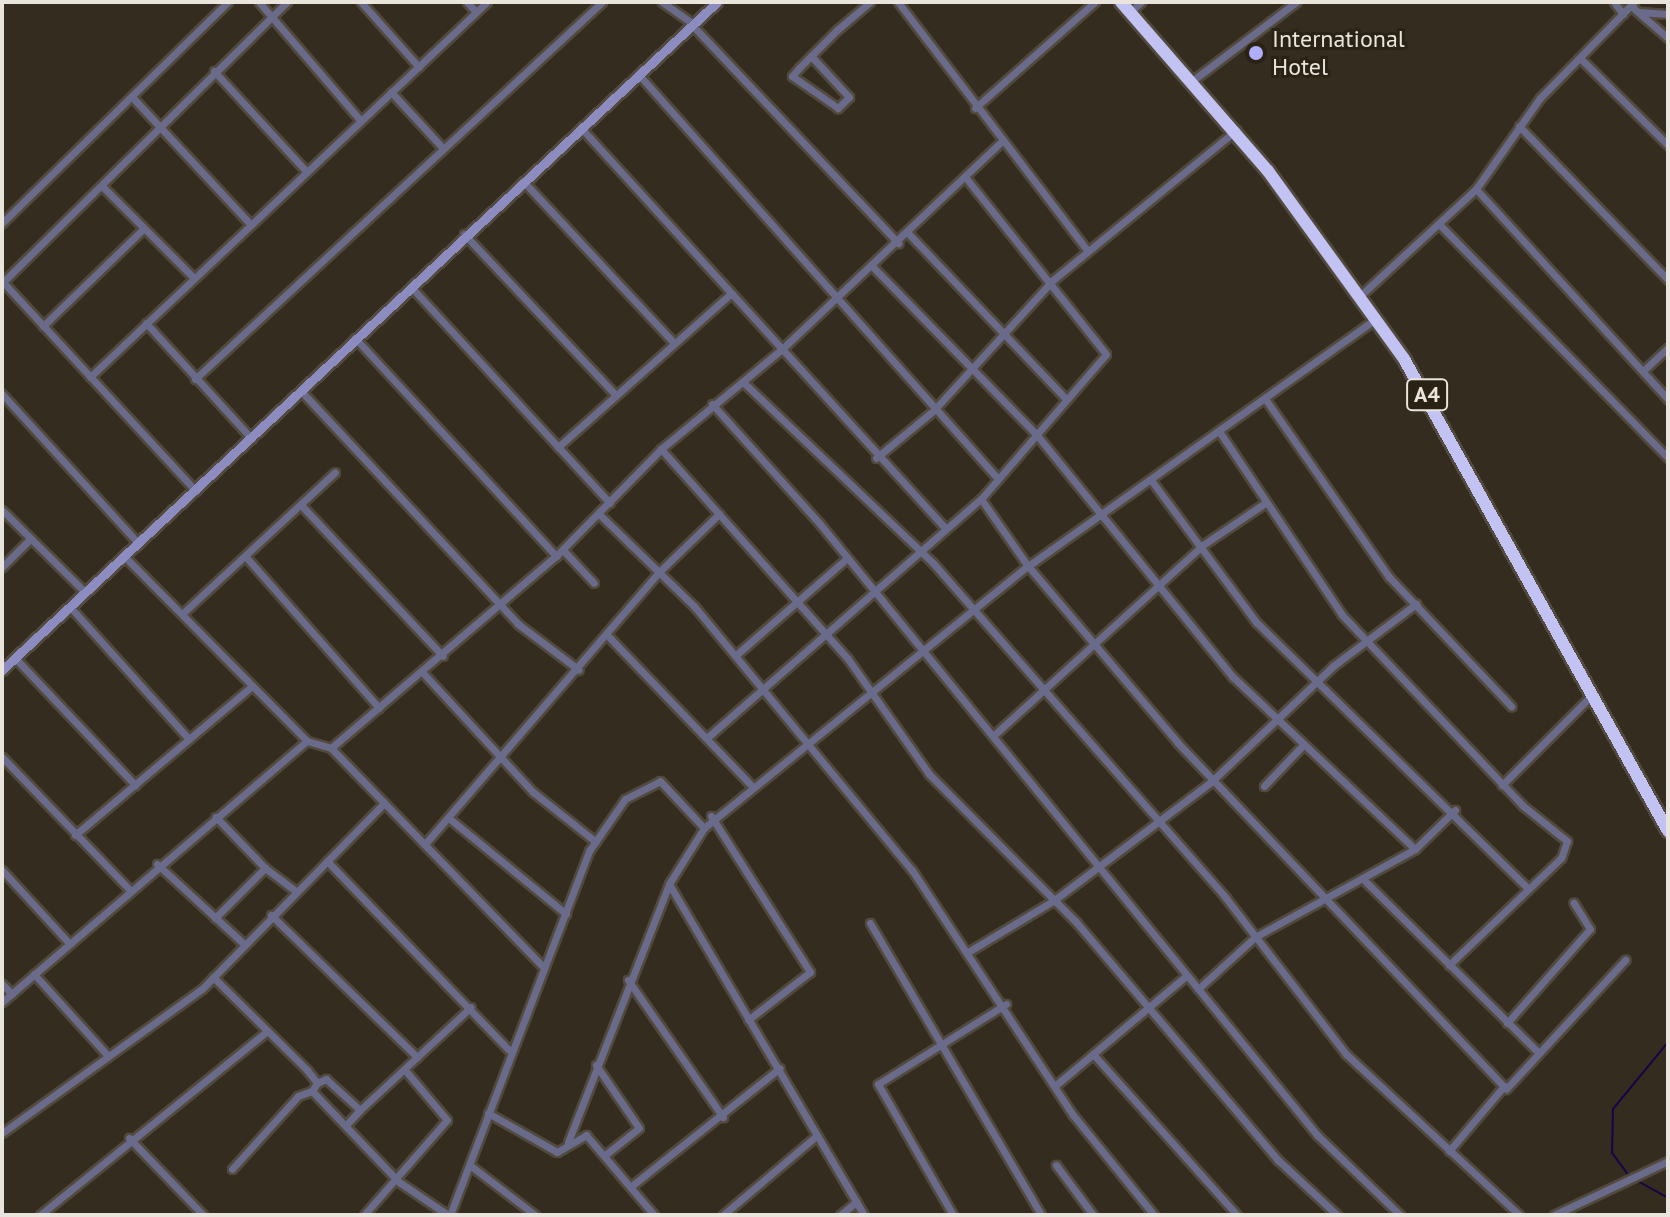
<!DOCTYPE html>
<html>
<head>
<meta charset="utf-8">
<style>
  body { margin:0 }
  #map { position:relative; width:1670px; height:1217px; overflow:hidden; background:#342d1f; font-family:"PT Sans",sans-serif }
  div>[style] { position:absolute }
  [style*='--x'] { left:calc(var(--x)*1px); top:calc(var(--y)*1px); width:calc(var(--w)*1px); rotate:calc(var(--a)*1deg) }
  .stream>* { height:2px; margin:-1px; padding:0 1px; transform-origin:1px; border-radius:1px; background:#170447 }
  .roads { filter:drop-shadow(2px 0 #514a3d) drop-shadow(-2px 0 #514a3d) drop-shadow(0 2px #514a3d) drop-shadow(0 -2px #514a3d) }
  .street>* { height:7px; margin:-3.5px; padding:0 3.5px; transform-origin:3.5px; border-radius:3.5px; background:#6a6b8b }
  .secondary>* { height:9px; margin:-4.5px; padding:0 4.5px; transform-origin:4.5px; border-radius:4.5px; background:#8d8cc0 }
  .highway>* { height:12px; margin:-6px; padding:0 6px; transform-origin:6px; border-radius:6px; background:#c2c2f3 }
  .dots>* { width:22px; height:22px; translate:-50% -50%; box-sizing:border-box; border:4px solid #2a2315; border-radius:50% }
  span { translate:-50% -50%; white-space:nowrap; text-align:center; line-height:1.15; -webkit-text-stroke:6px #2a2315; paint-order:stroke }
  .shield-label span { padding:2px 6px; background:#2a2315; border:2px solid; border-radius:6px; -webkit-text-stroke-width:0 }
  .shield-label { font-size:22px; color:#e9e5dc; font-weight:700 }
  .poi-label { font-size:24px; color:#e9e5dc }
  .left { translate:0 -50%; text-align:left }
  .frame { position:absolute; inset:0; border:4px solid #e9e5dc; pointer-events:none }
</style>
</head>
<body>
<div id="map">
  <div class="stream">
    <div style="--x:1629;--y:1176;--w:29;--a:-126"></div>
    <div style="--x:1612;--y:1153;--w:44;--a:-88.7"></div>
    <div style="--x:1613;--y:1109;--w:87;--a:-50.6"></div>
    <div style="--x:1634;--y:1179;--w:39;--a:29"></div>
  </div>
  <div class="roads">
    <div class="street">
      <div style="--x:259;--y:2;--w:155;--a:49.4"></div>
      <div style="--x:361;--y:2;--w:87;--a:48.3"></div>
      <div style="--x:467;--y:2;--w:13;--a:48"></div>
      <div style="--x:662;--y:2;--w:39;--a:35"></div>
      <div style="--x:898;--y:2;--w:312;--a:52.7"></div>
      <div style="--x:1614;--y:2;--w:15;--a:53"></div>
      <div style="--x:1631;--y:6;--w:49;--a:40.9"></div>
      <div style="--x:1130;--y:12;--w:15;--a:-42"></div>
      <div style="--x:1639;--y:12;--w:29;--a:4"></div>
      <div style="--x:693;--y:26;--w:299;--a:46.6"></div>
      <div style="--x:811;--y:56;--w:56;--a:47.2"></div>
      <div style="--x:849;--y:97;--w:16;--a:135"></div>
      <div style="--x:838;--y:108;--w:56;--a:-145.2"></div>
      <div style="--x:792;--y:76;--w:11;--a:-49"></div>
      <div style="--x:799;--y:68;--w:54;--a:-45"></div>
      <div style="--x:837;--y:30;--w:43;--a:-40.3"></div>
      <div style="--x:1580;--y:58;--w:124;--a:44.7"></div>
      <div style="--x:214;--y:71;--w:137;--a:47.4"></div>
      <div style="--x:640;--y:76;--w:539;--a:48.38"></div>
      <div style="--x:1192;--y:81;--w:131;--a:-37.2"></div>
      <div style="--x:391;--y:92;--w:75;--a:47.2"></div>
      <div style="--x:133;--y:98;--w:173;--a:47.1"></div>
      <div style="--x:975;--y:108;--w:160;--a:-41.5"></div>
      <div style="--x:1519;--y:126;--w:214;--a:45.9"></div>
      <div style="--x:582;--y:129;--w:539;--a:47.7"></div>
      <div style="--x:523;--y:181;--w:221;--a:47"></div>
      <div style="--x:102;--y:186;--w:130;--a:45"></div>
      <div style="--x:1476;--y:189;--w:285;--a:47.6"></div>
      <div style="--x:2;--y:223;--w:316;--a:-44.4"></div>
      <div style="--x:1439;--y:224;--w:327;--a:45.6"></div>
      <div style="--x:908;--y:233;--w:229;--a:46.4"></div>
      <div style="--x:464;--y:234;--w:220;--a:46.7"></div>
      <div style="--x:872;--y:266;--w:235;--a:45.7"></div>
      <div style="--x:1036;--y:434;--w:313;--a:51"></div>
      <div style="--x:1233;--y:677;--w:250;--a:43.4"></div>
      <div style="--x:2;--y:281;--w:286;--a:47.3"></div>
      <div style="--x:3;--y:282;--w:399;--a:-44.6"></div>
      <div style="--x:412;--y:288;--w:292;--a:47.4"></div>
      <div style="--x:1361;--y:295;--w:156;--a:-42.7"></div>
      <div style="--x:1476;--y:189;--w:111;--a:-54.9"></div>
      <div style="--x:1540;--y:98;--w:134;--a:-45.6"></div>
      <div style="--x:146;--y:323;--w:157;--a:47.6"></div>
      <div style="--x:43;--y:326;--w:138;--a:-44.1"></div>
      <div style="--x:355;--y:338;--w:297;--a:47.3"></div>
      <div style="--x:1644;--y:370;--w:33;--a:-43"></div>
      <div style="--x:90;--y:377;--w:546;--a:-43.37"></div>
      <div style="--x:195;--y:379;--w:555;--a:-42.81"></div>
      <div style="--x:743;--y:382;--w:262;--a:43.6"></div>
      <div style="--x:933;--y:563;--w:444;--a:48.8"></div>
      <div style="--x:1225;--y:897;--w:198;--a:52.4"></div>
      <div style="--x:1346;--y:1054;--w:236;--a:42.9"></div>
      <div style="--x:301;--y:391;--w:318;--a:47"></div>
      <div style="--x:518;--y:624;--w:76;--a:37"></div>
      <div style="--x:2;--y:394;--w:203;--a:47.6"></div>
      <div style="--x:1266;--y:400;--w:216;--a:55.2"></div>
      <div style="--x:1389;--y:577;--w:178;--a:46.6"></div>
      <div style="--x:712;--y:404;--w:161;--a:48"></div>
      <div style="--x:820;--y:524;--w:788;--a:50.87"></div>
      <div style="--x:1317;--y:1135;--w:115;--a:43.9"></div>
      <div style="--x:1219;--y:431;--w:221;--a:56.2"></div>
      <div style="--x:1342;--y:615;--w:262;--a:46.5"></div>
      <div style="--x:1522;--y:805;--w:58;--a:38.7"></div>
      <div style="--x:1567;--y:841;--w:18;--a:109"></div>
      <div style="--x:1561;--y:858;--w:155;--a:136.3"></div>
      <div style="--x:558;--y:447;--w:229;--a:-41.6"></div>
      <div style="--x:661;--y:449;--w:281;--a:48.3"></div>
      <div style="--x:848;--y:659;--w:141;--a:54.8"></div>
      <div style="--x:929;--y:774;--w:209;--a:45.2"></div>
      <div style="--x:1076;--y:922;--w:312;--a:49.7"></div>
      <div style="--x:1278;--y:1160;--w:81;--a:43"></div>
      <div style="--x:876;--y:458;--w:75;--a:-39.6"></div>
      <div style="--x:934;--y:410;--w:176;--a:-47.5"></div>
      <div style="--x:1053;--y:280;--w:237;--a:-39.3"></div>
      <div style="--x:1151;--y:480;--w:178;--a:53.5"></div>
      <div style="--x:1257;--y:623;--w:378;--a:44.4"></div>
      <div style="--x:981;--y:499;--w:82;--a:55"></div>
      <div style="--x:1028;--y:566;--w:231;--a:49.7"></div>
      <div style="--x:1177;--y:742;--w:475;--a:46.5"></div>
      <div style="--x:1504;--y:1086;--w:85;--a:130.2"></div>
      <div style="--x:301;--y:505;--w:207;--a:46.8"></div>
      <div style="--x:2;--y:510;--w:118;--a:44.7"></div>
      <div style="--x:600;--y:515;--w:131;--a:44.1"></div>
      <div style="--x:694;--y:606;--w:342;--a:50.5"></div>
      <div style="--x:912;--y:870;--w:293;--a:56.7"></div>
      <div style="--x:1073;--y:1115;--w:129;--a:51"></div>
      <div style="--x:563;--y:550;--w:45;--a:46.8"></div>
      <div style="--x:125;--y:557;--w:259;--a:45.3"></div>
      <div style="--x:307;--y:741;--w:25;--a:16"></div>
      <div style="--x:331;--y:748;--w:305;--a:45.9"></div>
      <div style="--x:246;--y:557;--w:201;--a:48.6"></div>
      <div style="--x:2;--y:567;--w:40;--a:-45"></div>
      <div style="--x:71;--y:608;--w:176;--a:48"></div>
      <div style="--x:183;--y:613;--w:207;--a:-42.8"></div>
      <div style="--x:609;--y:637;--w:207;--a:46.2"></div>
      <div style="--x:736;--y:655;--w:147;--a:-41.1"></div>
      <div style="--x:15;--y:658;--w:175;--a:46.6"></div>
      <div style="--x:424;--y:674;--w:161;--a:47.3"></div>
      <div style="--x:533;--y:792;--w:80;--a:38.4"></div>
      <div style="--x:709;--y:736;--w:361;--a:-41.1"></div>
      <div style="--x:981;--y:499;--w:191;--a:-49.2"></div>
      <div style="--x:1106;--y:354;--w:226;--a:-128.5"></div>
      <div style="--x:993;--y:736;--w:284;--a:-42.3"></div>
      <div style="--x:1203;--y:545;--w:75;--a:-34.1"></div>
      <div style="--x:331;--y:748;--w:296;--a:-40.5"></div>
      <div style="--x:556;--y:556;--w:150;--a:-45.5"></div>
      <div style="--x:661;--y:449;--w:157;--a:-39.6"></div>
      <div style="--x:782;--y:349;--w:300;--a:-43.4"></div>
      <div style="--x:2;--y:757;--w:185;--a:46.1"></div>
      <div style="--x:1502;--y:785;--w:129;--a:-45"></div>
      <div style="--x:1264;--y:786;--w:57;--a:-46.4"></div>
      <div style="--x:711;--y:816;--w:185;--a:57.6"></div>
      <div style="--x:810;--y:972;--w:78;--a:142.3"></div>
      <div style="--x:450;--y:819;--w:150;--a:39.3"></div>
      <div style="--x:704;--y:828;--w:66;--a:122"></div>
      <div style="--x:669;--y:884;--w:384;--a:59.5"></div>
      <div style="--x:75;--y:835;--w:230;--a:-40.1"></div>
      <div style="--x:425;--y:844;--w:360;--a:-49.3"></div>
      <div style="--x:660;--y:571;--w:82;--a:-44"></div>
      <div style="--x:327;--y:861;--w:262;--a:46.1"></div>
      <div style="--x:157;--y:864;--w:118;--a:42.6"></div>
      <div style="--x:265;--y:868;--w:36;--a:37"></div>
      <div style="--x:2;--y:870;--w:99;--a:47.5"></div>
      <div style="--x:1363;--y:879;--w:247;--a:44.7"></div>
      <div style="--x:271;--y:915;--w:204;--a:44.2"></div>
      <div style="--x:215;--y:918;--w:71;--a:-45"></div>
      <div style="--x:265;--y:868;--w:71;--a:-133.9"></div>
      <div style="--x:870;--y:923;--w:338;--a:59.6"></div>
      <div style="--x:968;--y:952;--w:99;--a:-31"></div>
      <div style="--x:1053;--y:901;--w:199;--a:-37"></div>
      <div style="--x:1212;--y:781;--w:167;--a:-43.5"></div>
      <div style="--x:1333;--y:666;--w:104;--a:-36.8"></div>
      <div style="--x:34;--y:974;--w:110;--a:47.9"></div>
      <div style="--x:213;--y:977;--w:132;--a:44.7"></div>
      <div style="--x:307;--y:1070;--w:16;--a:52"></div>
      <div style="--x:317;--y:1083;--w:9;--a:122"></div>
      <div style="--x:312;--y:1091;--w:126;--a:46.3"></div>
      <div style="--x:399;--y:1182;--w:59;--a:34"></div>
      <div style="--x:628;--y:980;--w:167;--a:55.3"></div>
      <div style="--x:2;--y:984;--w:14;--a:45"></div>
      <div style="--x:1198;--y:989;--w:77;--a:-42.4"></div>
      <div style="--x:1255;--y:937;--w:183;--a:-28.8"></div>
      <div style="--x:1415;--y:849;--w:56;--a:-44.3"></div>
      <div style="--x:2;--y:1002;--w:401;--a:-40.6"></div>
      <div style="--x:1507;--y:1023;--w:125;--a:-48.6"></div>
      <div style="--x:1590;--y:929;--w:31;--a:-122"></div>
      <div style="--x:1093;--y:1054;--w:216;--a:48.2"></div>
      <div style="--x:596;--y:1065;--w:76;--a:55.7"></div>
      <div style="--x:639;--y:1128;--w:43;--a:141.5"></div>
      <div style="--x:317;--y:1083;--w:10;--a:-24"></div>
      <div style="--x:326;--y:1079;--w:46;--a:42.4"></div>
      <div style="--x:360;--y:1110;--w:19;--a:133"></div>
      <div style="--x:1056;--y:1085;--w:170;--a:-40"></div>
      <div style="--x:1506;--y:1089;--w:176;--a:-47.3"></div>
      <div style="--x:360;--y:1110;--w:151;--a:-42.9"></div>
      <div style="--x:488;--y:1113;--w:79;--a:29.5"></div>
      <div style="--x:557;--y:1152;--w:34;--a:-30"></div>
      <div style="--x:586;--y:1135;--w:105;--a:49.6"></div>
      <div style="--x:2;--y:1133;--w:246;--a:-35.8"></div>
      <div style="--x:202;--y:989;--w:259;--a:-45.6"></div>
      <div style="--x:129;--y:1138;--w:107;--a:46.1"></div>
      <div style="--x:568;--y:1142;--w:277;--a:-68.6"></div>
      <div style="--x:1056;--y:1165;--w:62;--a:53.5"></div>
      <div style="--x:471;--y:1166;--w:81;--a:37.4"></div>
      <div style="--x:232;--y:1169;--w:98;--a:-47.9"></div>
      <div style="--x:298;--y:1096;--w:15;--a:-20"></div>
      <div style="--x:634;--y:1184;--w:186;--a:-38.5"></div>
      <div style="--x:40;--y:1215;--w:292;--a:-39"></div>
      <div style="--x:364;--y:1215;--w:126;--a:-48.9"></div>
      <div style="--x:447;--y:1120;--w:65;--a:-130"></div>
      <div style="--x:450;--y:1215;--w:390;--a:-69.1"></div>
      <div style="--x:589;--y:851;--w:63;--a:-55.3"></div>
      <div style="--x:625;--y:799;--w:39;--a:-27"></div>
      <div style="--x:660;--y:781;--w:64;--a:46.9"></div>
      <div style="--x:704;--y:828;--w:417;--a:-39"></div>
      <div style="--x:1028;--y:566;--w:427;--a:-35.4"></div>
      <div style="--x:723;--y:1215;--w:122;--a:-40.3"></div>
      <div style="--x:840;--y:1215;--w:21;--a:-39"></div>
      <div style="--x:953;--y:1215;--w:151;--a:-119.8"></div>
      <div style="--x:878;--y:1084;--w:151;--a:-32"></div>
      <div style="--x:1554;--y:1215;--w:126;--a:-25.3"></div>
    </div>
    <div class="secondary">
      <div style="--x:2;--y:670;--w:978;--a:-43.05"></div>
    </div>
    <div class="highway">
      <div style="--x:1121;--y:2;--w:224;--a:49"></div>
      <div style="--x:1268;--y:171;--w:232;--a:54.1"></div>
      <div style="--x:1404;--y:359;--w:541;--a:60.78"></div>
    </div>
  </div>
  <div class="dots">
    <div style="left:1256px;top:53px;background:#afaefa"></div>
  </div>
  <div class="shield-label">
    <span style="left:1427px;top:395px">A4</span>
  </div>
  <div class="poi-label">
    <span class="left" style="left:1272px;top:53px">International<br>Hotel</span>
  </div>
  <div class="frame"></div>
</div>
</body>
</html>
